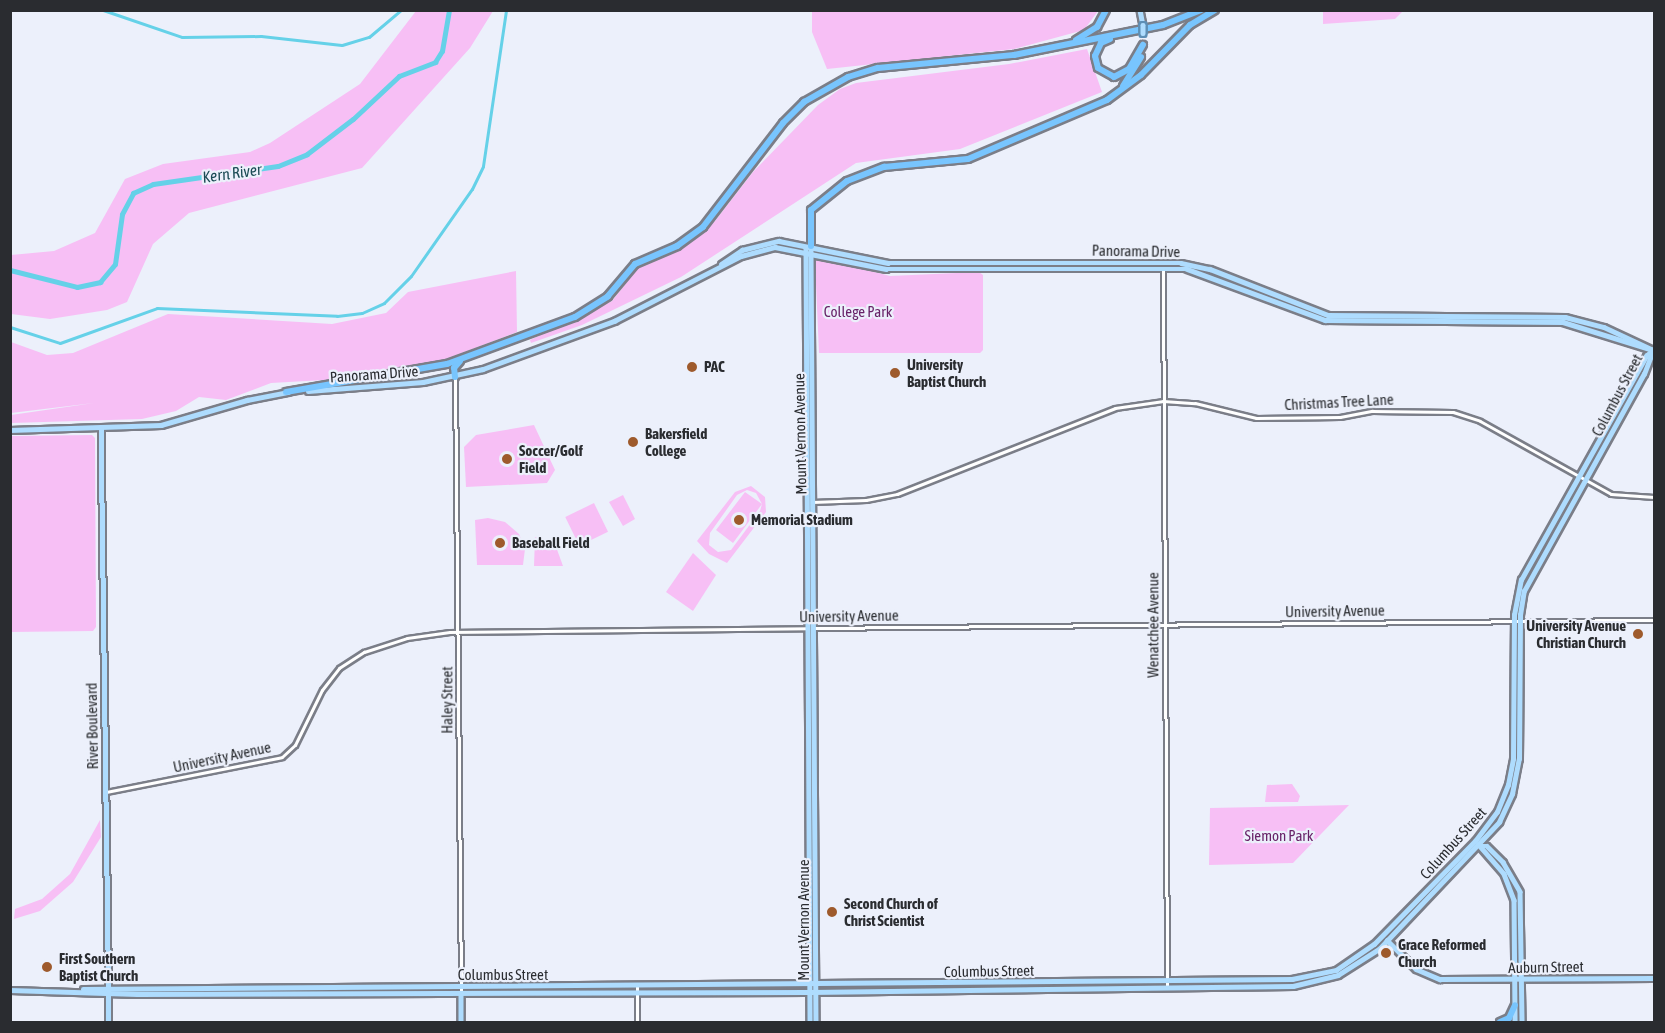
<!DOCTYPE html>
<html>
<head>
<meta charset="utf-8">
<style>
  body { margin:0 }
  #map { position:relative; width:1665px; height:1033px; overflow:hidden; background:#ecf0fb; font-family:"Asap Condensed",sans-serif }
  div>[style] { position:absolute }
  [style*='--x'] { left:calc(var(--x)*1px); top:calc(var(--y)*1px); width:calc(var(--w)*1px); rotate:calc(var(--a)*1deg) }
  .green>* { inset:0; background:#f7bff5; transform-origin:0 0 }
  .canal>* { height:3px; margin:-1.5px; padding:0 1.5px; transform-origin:1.5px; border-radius:1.5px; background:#65d1e8 }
  .river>* { height:5px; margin:-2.5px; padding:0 2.5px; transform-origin:2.5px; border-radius:2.5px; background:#65d1e8 }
  .roads { filter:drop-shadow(2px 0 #7b7e88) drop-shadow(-2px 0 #7b7e88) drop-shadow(0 2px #7b7e88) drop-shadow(0 -2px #7b7e88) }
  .minor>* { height:3px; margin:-1.5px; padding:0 1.5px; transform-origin:1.5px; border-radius:1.5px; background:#fff }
  .major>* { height:4.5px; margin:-2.25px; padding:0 2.25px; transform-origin:2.25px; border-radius:2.25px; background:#aedcfe }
  .highway>* { height:6px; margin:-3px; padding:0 3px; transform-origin:3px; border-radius:3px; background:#78c5fe }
  .bridges { filter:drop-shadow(2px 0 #5d8fb6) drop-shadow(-2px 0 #5d8fb6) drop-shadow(0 2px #5d8fb6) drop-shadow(0 -2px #5d8fb6) }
  .major-bridge>* { height:4.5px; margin:-2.25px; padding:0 2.25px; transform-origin:2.25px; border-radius:2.25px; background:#aedcfe }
  .dots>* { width:16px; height:16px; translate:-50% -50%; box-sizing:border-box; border:3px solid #ecf0fb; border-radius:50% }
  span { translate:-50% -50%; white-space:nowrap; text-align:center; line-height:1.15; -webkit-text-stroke:4.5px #ecf0fb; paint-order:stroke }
  .street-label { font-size:15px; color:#2a2c30 }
  .park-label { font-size:15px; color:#682268 }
  .poi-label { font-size:15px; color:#2a2c30; font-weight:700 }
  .left { translate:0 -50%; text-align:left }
  .right { translate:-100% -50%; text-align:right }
  .water-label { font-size:16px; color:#1a4a54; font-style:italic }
  .frame { position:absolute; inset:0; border:12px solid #2a2c30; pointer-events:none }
</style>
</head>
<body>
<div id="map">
  <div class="green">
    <div style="clip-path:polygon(416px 11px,493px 11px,470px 48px,362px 168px,189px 213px,153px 244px,127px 302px,107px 310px,50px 319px,11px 314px,11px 255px,54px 251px,95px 233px,125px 179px,163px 164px,250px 152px,270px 143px,360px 84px)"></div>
    <div style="clip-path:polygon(812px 11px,812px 10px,1098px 11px,1084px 30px,1014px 49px,827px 69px,812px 32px)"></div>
    <div style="clip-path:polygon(1323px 11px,1323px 10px,1403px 11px,1395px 19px,1323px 24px)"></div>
    <div style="clip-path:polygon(1087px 49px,1102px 92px,960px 149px,856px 163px,681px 277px,582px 325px,531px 343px,530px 340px,612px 301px,638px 268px,715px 221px,753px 172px,818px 105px,840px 89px,856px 83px,1009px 64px)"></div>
    <div style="clip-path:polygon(822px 258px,890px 276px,979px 272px,983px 275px,983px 350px,980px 353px,819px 353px,815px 261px)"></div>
    <div style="clip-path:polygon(516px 271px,517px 332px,444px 360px,342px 379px,271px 383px,226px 400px,199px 397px,176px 411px,142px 419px,11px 423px,11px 415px,94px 403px,11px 413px,11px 342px,47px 355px,73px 353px,168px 314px,332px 324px,386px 313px,408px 292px)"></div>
    <div style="clip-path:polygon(534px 425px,555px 470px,547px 483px,466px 487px,464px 447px,476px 435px)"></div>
    <div style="clip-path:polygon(92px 435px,95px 438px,96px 627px,93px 631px,11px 632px,11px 436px)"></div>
    <div style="clip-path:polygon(evenodd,751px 486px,765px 497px,766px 512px,727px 563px,709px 554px,697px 541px,735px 492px,751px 486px,747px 490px,756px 493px,762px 504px,745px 492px,716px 530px,733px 543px,762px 504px,760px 511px,731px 550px,718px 552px,709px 545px,710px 533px,737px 495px,747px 490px)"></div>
    <div style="clip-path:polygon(623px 495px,635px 519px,623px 526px,609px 502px)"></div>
    <div style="left:594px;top:503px;width:32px;height:32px;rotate:64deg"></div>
    <div style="clip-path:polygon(488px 518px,505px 522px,519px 534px,525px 549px,523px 565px,477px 565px,475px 520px)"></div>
    <div style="clip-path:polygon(535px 537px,555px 544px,563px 566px,534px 566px)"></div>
    <div style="clip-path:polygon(693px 553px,716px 575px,693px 611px,666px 592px)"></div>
    <div style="clip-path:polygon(1292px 784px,1300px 796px,1298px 802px,1265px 802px,1267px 785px)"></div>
    <div style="clip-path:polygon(1349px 805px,1293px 863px,1209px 865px,1210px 808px)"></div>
    <div style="clip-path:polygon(100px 820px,101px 837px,73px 882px,40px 911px,14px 919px,15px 909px,42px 899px,70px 874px)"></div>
  </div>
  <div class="canal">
    <div style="--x:103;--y:10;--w:83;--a:18.9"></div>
    <div style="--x:182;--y:37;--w:79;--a:-0.7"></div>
    <div style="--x:261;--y:36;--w:81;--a:6.3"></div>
    <div style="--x:342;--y:45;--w:28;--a:-17"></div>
    <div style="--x:369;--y:37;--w:42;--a:-40.2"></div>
    <div style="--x:10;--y:327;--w:52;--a:17.7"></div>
    <div style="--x:60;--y:343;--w:103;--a:-19.8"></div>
    <div style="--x:157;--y:308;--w:180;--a:2.5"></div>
    <div style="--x:337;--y:316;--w:25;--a:-7"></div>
    <div style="--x:362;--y:313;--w:24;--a:-24"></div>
    <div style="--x:384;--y:303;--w:38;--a:-45"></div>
    <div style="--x:411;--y:276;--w:106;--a:-55"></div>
    <div style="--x:472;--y:189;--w:25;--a:-64"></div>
    <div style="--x:483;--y:166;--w:158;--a:-81.6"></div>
  </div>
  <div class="river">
    <div style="--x:10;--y:270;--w:69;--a:14.2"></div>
    <div style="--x:77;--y:287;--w:24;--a:-12"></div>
    <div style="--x:100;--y:282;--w:23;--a:-50"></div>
    <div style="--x:115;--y:264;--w:50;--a:-82"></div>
    <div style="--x:122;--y:214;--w:24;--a:-62"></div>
    <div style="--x:133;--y:193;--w:22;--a:-24"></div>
    <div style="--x:153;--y:184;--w:126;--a:-8.2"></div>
    <div style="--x:278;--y:166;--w:31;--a:-22"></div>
    <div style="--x:307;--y:154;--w:58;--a:-37.3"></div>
    <div style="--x:353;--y:119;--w:63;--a:-43.1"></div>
    <div style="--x:399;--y:76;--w:39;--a:-21"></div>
    <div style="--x:435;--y:62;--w:13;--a:-58"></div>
    <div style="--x:442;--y:51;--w:42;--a:-80.3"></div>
  </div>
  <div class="roads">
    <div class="minor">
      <div style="--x:1163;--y:269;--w:718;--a:89.68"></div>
      <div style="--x:455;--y:377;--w:616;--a:89.44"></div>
      <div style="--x:812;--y:502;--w:54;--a:-2.1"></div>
      <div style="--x:866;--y:500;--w:32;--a:-11"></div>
      <div style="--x:897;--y:494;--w:234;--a:-21.5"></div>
      <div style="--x:1115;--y:408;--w:49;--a:-8.3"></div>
      <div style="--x:1163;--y:401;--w:32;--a:4"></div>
      <div style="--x:1195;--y:403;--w:63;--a:13.8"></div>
      <div style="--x:1256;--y:418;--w:84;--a:-0.7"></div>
      <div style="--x:1340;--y:417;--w:33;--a:-11"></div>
      <div style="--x:1372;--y:411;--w:81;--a:0.7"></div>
      <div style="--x:1453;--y:412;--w:28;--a:18"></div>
      <div style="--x:1480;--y:421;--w:150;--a:29.1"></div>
      <div style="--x:1611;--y:494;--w:43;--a:4"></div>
      <div style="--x:814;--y:628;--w:840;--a:-0.55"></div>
      <div style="--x:106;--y:792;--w:179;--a:-11.2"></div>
      <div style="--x:282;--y:757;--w:18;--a:-43"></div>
      <div style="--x:295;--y:745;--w:61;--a:-63.9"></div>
      <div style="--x:322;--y:690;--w:28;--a:-52"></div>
      <div style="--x:339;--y:668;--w:30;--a:-33"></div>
      <div style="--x:364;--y:652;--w:45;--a:-18"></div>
      <div style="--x:407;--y:638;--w:43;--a:-7.9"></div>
      <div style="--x:450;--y:632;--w:358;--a:-0.6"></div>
      <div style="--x:637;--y:986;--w:36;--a:90"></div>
    </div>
    <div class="major">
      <div style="--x:1140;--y:10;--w:15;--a:79"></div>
      <div style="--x:806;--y:248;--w:774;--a:89.7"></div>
      <div style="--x:811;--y:251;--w:771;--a:89.63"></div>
      <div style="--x:721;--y:264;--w:25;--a:-34"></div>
      <div style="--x:742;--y:250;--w:38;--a:-14"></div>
      <div style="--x:779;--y:241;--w:111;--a:11.4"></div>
      <div style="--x:888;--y:263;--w:293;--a:0"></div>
      <div style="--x:1181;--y:263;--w:30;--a:12"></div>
      <div style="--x:1210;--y:269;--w:127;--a:21.3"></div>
      <div style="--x:1328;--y:315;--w:237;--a:0.5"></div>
      <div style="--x:1565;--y:317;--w:40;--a:14.4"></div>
      <div style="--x:1604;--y:327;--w:54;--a:25.1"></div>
      <div style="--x:308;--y:391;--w:115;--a:-4.5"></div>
      <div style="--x:423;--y:382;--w:61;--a:-12.2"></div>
      <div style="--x:483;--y:369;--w:140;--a:-20.1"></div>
      <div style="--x:614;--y:321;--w:143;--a:-27.1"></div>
      <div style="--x:741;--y:256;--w:35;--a:-15"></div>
      <div style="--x:775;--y:247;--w:113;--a:11.2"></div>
      <div style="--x:886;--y:269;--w:301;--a:0"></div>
      <div style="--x:1187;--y:269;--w:147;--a:20.3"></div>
      <div style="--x:1325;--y:320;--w:238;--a:0.5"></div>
      <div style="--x:1563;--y:322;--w:94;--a:17.3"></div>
      <div style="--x:101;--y:428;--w:594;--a:89.23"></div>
      <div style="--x:10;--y:430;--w:151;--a:-1.9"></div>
      <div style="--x:161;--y:425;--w:90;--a:-16.2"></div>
      <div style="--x:247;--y:400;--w:42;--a:-11"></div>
      <div style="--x:1479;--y:845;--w:38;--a:49"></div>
      <div style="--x:1504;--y:874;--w:28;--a:69"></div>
      <div style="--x:1514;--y:900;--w:122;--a:89.5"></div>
      <div style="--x:1480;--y:846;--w:7;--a:0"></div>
      <div style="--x:1487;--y:846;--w:23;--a:45"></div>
      <div style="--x:1503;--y:862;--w:34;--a:60"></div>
      <div style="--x:1520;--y:892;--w:130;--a:89.1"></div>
      <div style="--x:1387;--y:940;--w:41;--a:45"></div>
      <div style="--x:1416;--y:969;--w:26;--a:23"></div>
      <div style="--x:1440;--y:979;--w:214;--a:-0.3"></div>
      <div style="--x:83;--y:989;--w:1209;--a:-0.47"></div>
      <div style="--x:1292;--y:979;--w:45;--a:-11.6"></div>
      <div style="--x:1336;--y:970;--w:46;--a:-34.4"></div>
      <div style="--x:1374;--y:944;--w:144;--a:-45.6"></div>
      <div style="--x:1475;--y:841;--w:36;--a:-53"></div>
      <div style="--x:1497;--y:812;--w:29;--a:-68"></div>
      <div style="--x:1508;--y:785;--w:26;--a:-79"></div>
      <div style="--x:1513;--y:759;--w:144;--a:-89.6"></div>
      <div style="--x:1514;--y:615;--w:36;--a:-79"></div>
      <div style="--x:1521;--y:580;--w:257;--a:-60.8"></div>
      <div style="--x:1646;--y:356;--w:9;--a:-41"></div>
      <div style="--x:10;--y:990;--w:127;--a:1.8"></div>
      <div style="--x:137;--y:994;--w:673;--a:-0.17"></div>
      <div style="--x:810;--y:992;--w:483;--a:-0.7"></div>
      <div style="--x:1293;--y:986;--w:46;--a:-13.7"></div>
      <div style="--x:1338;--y:975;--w:49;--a:-32.4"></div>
      <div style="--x:1379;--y:949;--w:175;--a:-46.6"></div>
      <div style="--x:1499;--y:822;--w:31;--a:-65"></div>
      <div style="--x:1512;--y:794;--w:36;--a:-79"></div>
      <div style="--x:1519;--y:759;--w:144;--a:-89.6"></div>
      <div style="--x:1520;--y:615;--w:24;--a:-81"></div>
      <div style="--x:1524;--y:591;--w:248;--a:-61.1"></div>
      <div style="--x:1644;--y:374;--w:26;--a:-69"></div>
      <div style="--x:461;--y:993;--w:29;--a:90"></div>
    </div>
    <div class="highway">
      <div style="--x:1110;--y:39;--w:10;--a:156"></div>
      <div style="--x:1101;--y:43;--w:14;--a:115"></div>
      <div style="--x:1095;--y:56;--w:12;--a:76"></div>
      <div style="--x:1098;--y:68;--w:18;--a:29"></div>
      <div style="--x:1114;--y:77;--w:17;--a:-28"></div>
      <div style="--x:1129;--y:69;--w:28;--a:-60"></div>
      <div style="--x:1076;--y:40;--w:25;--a:-32"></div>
      <div style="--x:1097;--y:27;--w:19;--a:-62"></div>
      <div style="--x:1123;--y:86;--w:34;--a:-58"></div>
      <div style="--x:811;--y:246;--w:36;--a:-90"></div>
      <div style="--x:811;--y:210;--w:46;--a:-38.9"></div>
      <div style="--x:847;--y:181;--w:40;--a:-21"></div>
      <div style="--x:884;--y:167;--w:84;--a:-5.4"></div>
      <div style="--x:968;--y:159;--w:151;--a:-23"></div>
      <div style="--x:1107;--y:100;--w:42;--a:-36.3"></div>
      <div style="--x:1141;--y:75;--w:70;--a:-45.6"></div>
      <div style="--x:1190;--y:25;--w:29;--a:-31"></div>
      <div style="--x:455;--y:377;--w:9;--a:-96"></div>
      <div style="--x:454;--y:368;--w:9;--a:-49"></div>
      <div style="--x:286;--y:392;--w:163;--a:-9.9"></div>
      <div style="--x:447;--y:364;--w:136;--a:-20.2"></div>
      <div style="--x:575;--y:317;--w:39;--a:-32"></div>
      <div style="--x:608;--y:296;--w:42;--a:-49.8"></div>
      <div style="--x:635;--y:264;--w:46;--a:-23.2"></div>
      <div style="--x:677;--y:246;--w:32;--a:-36"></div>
      <div style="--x:703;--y:227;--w:131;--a:-52.4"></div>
      <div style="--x:783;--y:123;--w:30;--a:-45"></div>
      <div style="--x:804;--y:102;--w:51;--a:-29.6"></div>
      <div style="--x:848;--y:77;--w:31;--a:-17"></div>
      <div style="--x:878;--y:68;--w:137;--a:-5.5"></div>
      <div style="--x:1014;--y:55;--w:152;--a:-11.4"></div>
      <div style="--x:1163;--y:25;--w:41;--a:-21.5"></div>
      <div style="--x:1500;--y:1022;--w:10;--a:-24"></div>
      <div style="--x:1509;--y:1018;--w:14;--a:-65"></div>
    </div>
  </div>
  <div class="bridges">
    <div class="major-bridge">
      <div style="--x:1143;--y:25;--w:8;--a:90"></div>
    </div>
  </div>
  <div class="dots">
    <div style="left:692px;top:367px;background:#9e5a2c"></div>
    <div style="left:895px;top:373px;background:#9e5a2c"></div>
    <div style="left:633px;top:442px;background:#9e5a2c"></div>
    <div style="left:507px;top:459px;background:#9e5a2c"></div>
    <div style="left:739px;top:520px;background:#9e5a2c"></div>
    <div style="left:500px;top:543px;background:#9e5a2c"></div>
    <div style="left:1638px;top:634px;background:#9e5a2c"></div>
    <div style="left:832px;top:912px;background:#9e5a2c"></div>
    <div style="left:1386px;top:953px;background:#9e5a2c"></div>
    <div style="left:47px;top:967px;background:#9e5a2c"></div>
  </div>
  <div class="street-label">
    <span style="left:1136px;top:251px;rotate:1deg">Panorama Drive</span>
    <span style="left:374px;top:374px;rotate:-4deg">Panorama Drive</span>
    <span style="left:1617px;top:395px;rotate:-62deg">Columbus Street</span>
    <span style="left:1339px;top:402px;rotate:-3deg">Christmas Tree Lane</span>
    <span style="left:800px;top:434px;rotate:-91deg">Mount Vernon Avenue</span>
    <span style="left:1335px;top:611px;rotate:-1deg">University Avenue</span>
    <span style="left:849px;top:616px;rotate:-1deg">University Avenue</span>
    <span style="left:1153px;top:625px;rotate:-90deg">Wenatchee Avenue</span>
    <span style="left:447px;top:700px;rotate:-90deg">Haley Street</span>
    <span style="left:92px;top:726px;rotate:-91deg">River Boulevard</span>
    <span style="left:222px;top:757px;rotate:-12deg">University Avenue</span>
    <span style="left:1453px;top:843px;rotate:-48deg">Columbus Street</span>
    <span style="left:804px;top:920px;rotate:-90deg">Mount Vernon Avenue</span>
    <span style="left:1546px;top:967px;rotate:-1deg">Auburn Street</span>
    <span style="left:989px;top:971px;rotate:-1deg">Columbus Street</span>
    <span style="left:503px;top:975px">Columbus Street</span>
  </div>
  <div class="park-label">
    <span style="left:858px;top:312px">College Park</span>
    <span style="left:1279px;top:836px">Siemon Park</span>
  </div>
  <div class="poi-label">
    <span class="left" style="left:907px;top:373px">University<br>Baptist Church</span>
    <span class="left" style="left:704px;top:367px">PAC</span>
    <span class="left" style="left:645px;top:442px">Bakersfield<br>College</span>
    <span class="left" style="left:519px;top:459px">Soccer/Golf<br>Field</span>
    <span class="left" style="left:751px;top:520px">Memorial Stadium</span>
    <span class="left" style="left:512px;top:543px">Baseball Field</span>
    <span class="right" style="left:1626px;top:634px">University Avenue<br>Christian Church</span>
    <span class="left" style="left:844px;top:912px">Second Church of<br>Christ Scientist</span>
    <span class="left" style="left:1398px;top:953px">Grace Reformed<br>Church</span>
    <span class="left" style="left:59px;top:967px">First Southern<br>Baptist Church</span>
  </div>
  <div class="water-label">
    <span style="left:232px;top:173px;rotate:-8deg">Kern River</span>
  </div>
  <div class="frame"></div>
</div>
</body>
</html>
